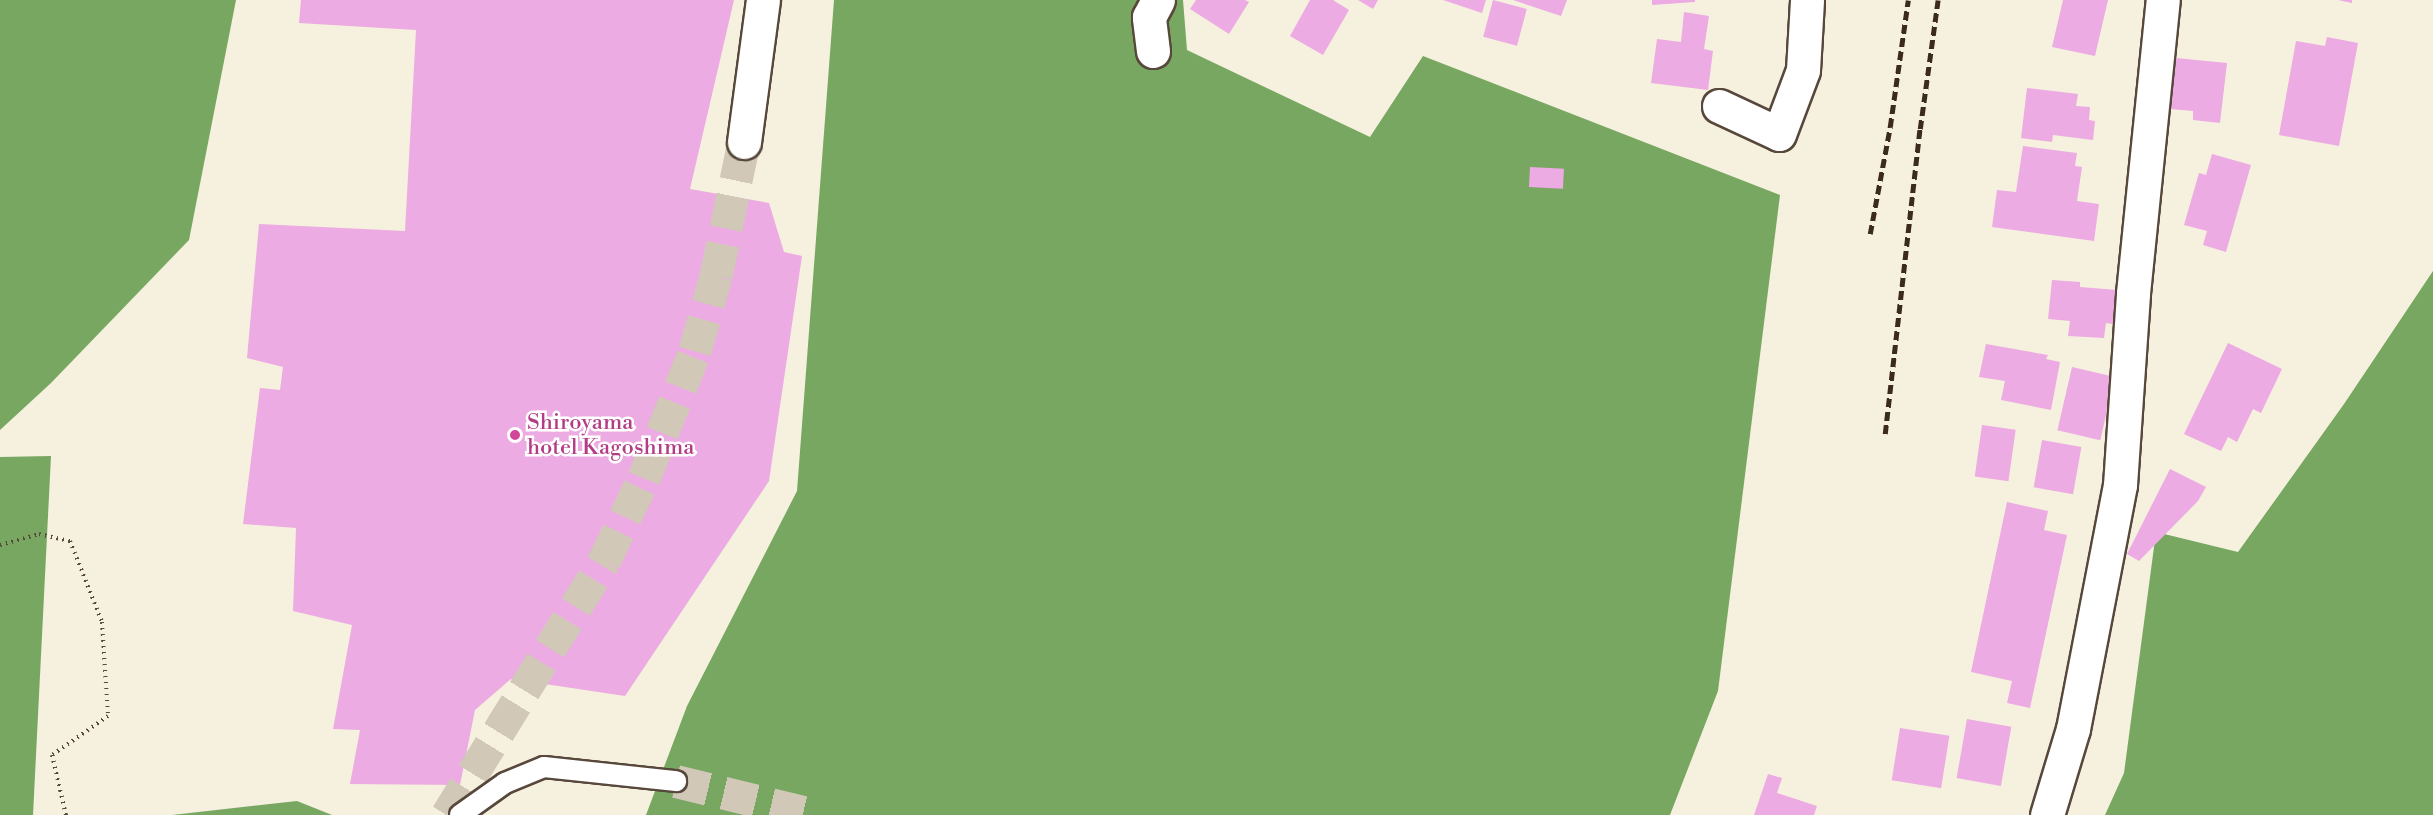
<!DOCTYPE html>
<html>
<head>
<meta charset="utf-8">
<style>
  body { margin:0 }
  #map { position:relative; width:2433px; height:815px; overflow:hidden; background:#f6f0df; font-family:"Libre Bodoni",serif }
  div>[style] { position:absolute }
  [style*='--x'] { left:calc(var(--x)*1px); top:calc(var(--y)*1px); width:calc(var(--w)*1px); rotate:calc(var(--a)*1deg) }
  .forest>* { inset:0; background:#78a761 }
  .building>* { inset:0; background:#ecabe2; transform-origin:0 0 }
  .minor-tunnel>* { height:33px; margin-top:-16.5px; transform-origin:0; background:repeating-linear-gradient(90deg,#d1c8b8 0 33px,transparent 0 49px) }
  .path>* { height:4px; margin-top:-2px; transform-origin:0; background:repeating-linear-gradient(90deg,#57483b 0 1.5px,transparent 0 6px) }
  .roads { filter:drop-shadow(2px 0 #57483b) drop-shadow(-2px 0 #57483b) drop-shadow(0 2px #57483b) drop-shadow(0 -2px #57483b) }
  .service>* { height:20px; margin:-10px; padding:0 10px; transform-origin:10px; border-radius:10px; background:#fff }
  .minor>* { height:33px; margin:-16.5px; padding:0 16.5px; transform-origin:16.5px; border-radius:16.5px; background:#fff }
  .rail>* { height:4.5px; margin-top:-2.25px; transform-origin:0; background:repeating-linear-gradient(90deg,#3b2a1e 0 9px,transparent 0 13.5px) }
  .dots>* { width:16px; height:16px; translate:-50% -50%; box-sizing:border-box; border:3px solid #fff; border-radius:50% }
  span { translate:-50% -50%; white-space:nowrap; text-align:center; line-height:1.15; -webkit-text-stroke:5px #fff; paint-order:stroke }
  .hotel-label { font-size:22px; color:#b23c85 }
  .left { translate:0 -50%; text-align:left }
</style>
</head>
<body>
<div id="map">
  <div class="forest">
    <div style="clip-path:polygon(0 0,236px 0,189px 240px,51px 383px,0 430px)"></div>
    <div style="clip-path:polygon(834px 0,1183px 0,1187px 50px,1370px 137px,1423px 56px,1780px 195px,1718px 691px,1670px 815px,646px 815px,687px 706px,797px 491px)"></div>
    <div style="clip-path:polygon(2433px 271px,2433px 815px,2105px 815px,2124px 773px,2156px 532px,2238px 552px,2344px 404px)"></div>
    <div style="clip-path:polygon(51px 456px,33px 815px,0 815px,0 457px)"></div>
    <div style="clip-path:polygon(297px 801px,332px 815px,172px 815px)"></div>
  </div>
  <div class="building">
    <div style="clip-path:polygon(301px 0,734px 0,690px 189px,769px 203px,784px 252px,802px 256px,769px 481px,625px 696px,511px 679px,475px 710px,460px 785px,350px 784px,360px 730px,333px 729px,352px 625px,293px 611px,296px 528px,243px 524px,260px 388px,280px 390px,283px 367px,247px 358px,259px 224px,405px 231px,416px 30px,299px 23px)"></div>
    <div style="clip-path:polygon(1196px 0,1245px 0,1249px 2px,1229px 34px,1190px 9px)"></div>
    <div style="clip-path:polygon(1310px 0,1333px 0,1349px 10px,1323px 55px,1290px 36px)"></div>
    <div style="clip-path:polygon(1358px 0,1378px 0,1373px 9px)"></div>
    <div style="clip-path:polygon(1443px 0,1486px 0,1482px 13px)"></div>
    <div style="left:1493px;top:0;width:35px;height:38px;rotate:15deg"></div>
    <div style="clip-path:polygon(1513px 0,1567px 0,1561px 16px)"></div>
    <div style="clip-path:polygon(1652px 0,1695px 0,1695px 2px,1652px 5px)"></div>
    <div style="clip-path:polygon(2063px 0,2108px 0,2095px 56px,2052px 47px)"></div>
    <div style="clip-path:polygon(2338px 0,2352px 0,2352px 3px)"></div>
    <div style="clip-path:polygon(1684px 12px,1709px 16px,1704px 49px,1713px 51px,1708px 90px,1651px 83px,1657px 39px,1681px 42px)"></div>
    <div style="clip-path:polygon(2327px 37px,2358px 43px,2339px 146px,2279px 135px,2296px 41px,2325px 46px)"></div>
    <div style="clip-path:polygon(2176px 58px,2227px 63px,2220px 123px,2193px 120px,2193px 111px,2170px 109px)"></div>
    <div style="clip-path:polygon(2027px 88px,2078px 94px,2076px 106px,2090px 107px,2089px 120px,2095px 121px,2093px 140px,2053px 135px,2052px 142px,2021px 138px)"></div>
    <div style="clip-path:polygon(2023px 146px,2077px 153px,2075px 166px,2082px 167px,2077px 201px,2099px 204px,2094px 241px,1992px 227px,1997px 190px,2016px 192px)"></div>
    <div style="clip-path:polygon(2212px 154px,2251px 165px,2226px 252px,2203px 245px,2207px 231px,2184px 225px,2199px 173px,2206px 175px)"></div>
    <div style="left:1530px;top:167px;width:34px;height:20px;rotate:3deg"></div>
    <div style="clip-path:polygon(2052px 280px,2080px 282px,2080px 287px,2117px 290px,2113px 324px,2106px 323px,2104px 338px,2068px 336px,2070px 321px,2048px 319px)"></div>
    <div style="clip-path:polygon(2228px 343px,2282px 369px,2261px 413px,2253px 409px,2237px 442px,2228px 437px,2221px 451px,2184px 434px)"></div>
    <div style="clip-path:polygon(1986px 344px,2048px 355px,2046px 359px,2060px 362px,2051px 410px,2001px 400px,2005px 381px,1979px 377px)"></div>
    <div style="left:2072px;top:367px;width:44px;height:65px;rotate:13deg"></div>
    <div style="left:1982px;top:425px;width:34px;height:52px;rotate:8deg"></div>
    <div style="left:2042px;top:440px;width:40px;height:48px;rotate:10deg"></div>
    <div style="clip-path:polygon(2170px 469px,2206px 487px,2198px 501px,2139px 561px,2127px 554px)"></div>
    <div style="clip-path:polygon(2007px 502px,2048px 511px,2044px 530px,2067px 535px,2030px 708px,2007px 703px,2012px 681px,1971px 672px)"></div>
    <div style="left:1967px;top:719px;width:45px;height:60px;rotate:10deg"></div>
    <div style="left:1900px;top:728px;width:50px;height:53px;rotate:9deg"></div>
    <div style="clip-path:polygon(1768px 774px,1782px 778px,1777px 793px,1817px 806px,1814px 815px,1754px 815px)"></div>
  </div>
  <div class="minor-tunnel">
    <div style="--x:676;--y:781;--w:143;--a:13.7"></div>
    <div style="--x:447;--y:815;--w:299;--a:-58.3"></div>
    <div style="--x:604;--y:561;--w:92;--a:-64.3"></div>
    <div style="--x:644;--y:478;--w:137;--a:-68.1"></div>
    <div style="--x:695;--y:351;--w:78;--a:-74.4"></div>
    <div style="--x:716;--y:276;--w:137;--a:-78.2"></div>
  </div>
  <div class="path">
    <div style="--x:0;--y:545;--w:41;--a:-15.8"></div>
    <div style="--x:39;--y:534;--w:32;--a:13"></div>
    <div style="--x:70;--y:541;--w:87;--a:68.4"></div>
    <div style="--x:102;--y:622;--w:94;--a:86.3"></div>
    <div style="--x:108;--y:716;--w:68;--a:145.1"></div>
    <div style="--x:52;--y:755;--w:62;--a:76.9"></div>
  </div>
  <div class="roads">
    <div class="service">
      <div style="--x:460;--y:815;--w:55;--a:-35.4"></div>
      <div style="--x:505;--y:783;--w:42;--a:-22.3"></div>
      <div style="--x:544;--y:767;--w:133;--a:6.1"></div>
    </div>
    <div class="minor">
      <div style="--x:1153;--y:51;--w:34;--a:-97"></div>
      <div style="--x:1149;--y:17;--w:19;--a:-62"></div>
      <div style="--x:1719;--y:106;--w:66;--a:25"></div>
      <div style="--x:1779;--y:134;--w:68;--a:-69.4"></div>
      <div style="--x:1803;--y:70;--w:70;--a:-86.7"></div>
      <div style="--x:744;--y:142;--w:143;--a:-82.4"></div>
      <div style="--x:2047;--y:815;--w:90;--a:-73.2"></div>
      <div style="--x:2073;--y:729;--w:248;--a:-79.1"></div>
      <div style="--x:2120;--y:485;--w:192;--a:-86.1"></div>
      <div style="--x:2133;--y:293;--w:295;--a:-84.2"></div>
    </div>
  </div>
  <div class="rail">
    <div style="--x:1870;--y:234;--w:109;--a:-79.4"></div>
    <div style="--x:1890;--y:127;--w:128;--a:-81.9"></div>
    <div style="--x:1885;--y:434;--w:307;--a:-83.5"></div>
    <div style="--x:1920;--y:129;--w:130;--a:-82.1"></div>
  </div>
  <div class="dots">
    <div style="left:515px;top:435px;background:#d1479c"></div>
  </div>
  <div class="hotel-label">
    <span class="left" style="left:527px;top:435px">Shiroyama<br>hotel Kagoshima</span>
  </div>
</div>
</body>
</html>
